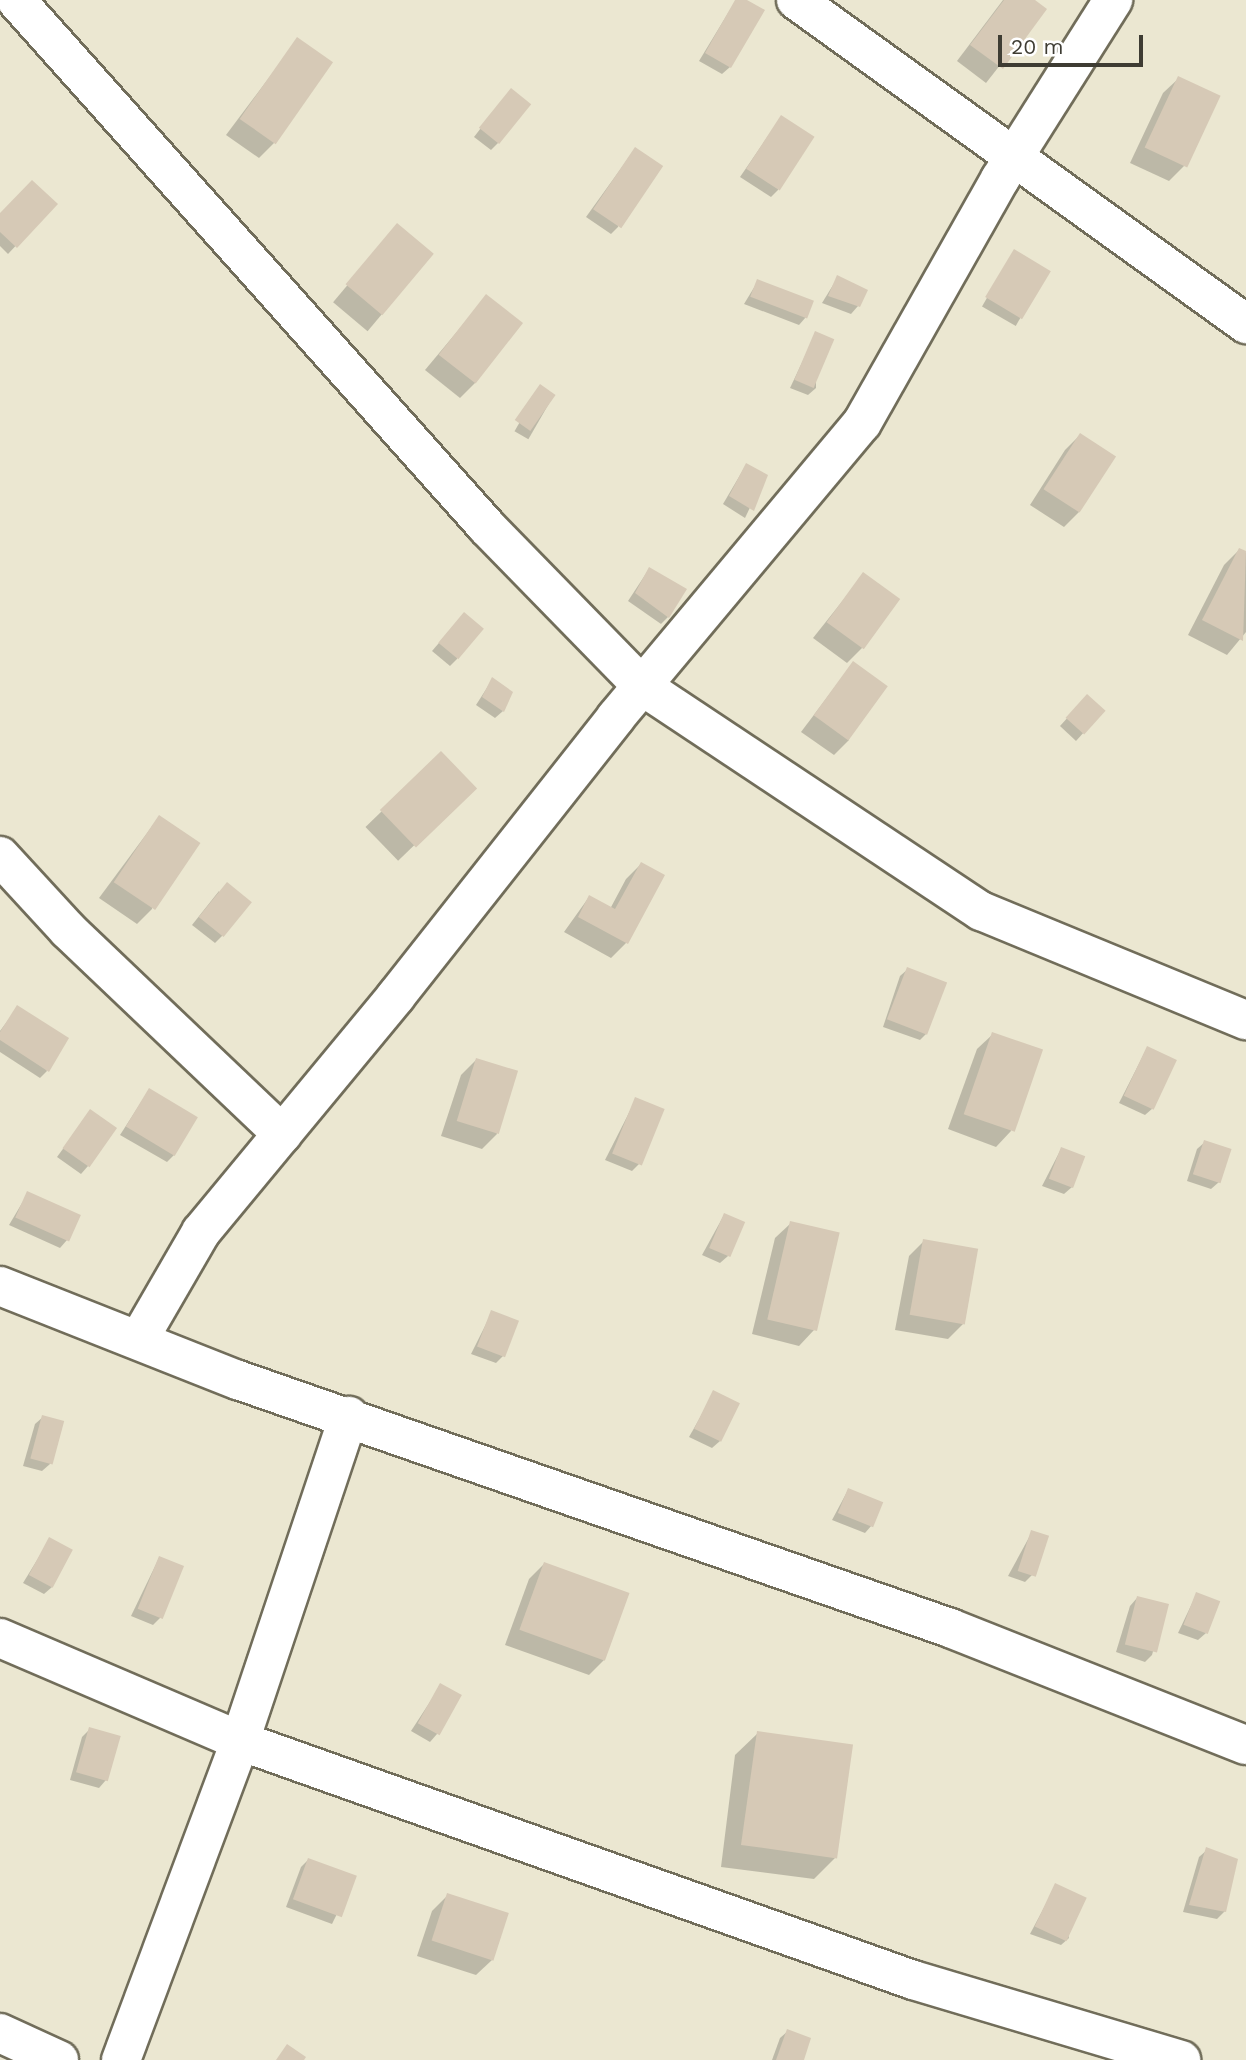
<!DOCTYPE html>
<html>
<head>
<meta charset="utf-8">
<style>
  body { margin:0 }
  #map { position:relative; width:1246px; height:2060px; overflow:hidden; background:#ebe7d1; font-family:"Work Sans",sans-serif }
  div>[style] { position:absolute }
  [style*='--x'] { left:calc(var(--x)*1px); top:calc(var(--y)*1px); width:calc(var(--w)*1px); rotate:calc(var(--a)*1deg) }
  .shadow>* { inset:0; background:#0003; transform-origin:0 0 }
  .building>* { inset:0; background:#d6c9b6; transform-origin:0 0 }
  .roads { filter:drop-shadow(2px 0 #716d5a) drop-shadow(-2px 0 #716d5a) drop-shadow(0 2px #716d5a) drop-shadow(0 -2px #716d5a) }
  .minor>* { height:38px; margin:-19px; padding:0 19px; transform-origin:19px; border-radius:19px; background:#fff }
  .major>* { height:38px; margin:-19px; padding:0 19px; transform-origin:19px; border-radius:19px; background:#fff }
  span { translate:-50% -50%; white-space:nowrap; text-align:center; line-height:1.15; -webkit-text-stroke:6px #fff; paint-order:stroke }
  .scale { position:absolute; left:998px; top:35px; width:145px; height:32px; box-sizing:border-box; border:4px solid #3e3c33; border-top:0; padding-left:9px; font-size:21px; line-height:24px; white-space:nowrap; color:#3e3c33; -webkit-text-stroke:5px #fff; paint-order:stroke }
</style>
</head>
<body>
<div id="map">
  <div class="shadow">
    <div style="clip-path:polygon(736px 0,743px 0,730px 67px,722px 74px,699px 61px)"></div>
    <div style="clip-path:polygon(1003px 0,1032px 0,1044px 9px,986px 83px,957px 61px)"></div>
    <div style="clip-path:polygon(298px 39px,274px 143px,259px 158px,226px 135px)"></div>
    <div style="clip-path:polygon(1179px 78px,1184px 166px,1169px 181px,1130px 163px,1163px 93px)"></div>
    <div style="clip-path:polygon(504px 98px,498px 143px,491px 150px,474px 137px)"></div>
    <div style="clip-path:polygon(781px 117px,778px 190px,771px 197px,740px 177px)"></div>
    <div style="clip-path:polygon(635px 149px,618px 227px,611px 234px,586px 217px)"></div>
    <div style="clip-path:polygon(55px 204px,8px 254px,0 246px,0 215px)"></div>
    <div style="left:398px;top:225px;width:45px;height:101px;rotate:40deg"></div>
    <div style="left:1014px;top:251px;width:39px;height:64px;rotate:30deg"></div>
    <div style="clip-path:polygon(838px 277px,858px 306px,851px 314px,822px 303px)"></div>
    <div style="clip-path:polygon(758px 281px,806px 317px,799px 325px,744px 304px)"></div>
    <div style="clip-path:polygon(486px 297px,475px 383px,460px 398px,425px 370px)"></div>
    <div style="clip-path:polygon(816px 333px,816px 388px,808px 395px,790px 388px)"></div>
    <div style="left:540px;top:387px;width:16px;height:51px;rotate:30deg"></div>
    <div style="clip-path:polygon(1080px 435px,1079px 512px,1064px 527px,1030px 505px,1065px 450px)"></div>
    <div style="clip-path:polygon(746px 465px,765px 476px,745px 518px,723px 504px)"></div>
    <div style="clip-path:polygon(1239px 550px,1246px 553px,1246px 632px,1227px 655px,1188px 635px,1224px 565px)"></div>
    <div style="clip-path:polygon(649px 569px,668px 617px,661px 624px,628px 601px)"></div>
    <div style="clip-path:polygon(864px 574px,862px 648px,847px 663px,813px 638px)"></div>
    <div style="clip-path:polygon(457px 622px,457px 659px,450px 666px,432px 651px)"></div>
    <div style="clip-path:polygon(853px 663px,849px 740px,834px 755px,801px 732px)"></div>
    <div style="clip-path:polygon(492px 680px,503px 711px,495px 718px,476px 705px)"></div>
    <div style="clip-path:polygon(1080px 704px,1103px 711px,1076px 741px,1060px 726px)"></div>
    <div style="left:441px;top:754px;width:47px;height:105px;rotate:46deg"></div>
    <div style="clip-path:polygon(159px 817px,152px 909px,137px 924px,99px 898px)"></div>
    <div style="clip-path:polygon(641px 864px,626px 943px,611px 958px,564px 932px,589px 897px,610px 909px,626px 879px)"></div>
    <div style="clip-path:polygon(219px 891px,222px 936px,215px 943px,192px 925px)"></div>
    <div style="clip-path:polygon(908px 969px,927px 1033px,920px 1040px,883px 1027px,900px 976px)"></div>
    <div style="clip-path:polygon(17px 1008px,47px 1071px,40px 1078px,0 1052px,0 1031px)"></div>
    <div style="clip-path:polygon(993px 1034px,1011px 1131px,996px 1147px,948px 1129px,977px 1049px)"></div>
    <div style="clip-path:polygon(1147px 1048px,1153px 1108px,1145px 1115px,1119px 1103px)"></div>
    <div style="clip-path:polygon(476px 1060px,497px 1134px,482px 1149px,441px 1136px,461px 1075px)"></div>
    <div style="clip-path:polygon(149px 1090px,174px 1155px,167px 1162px,120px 1135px)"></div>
    <div style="clip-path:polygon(636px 1099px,639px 1164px,632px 1171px,605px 1160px)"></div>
    <div style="clip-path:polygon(90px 1112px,88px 1166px,81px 1174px,57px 1157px)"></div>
    <div style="clip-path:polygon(1205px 1142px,1219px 1182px,1211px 1189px,1187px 1181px,1197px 1149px)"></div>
    <div style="clip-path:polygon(1061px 1149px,1072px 1187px,1064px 1194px,1042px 1186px)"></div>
    <div style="clip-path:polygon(28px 1193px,67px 1240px,60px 1248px,9px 1225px)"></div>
    <div style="clip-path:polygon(724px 1215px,728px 1256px,720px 1263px,702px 1255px)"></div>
    <div style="clip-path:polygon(791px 1223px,814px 1330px,799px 1346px,752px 1334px,775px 1238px)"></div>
    <div style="clip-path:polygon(924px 1241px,963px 1324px,948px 1339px,895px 1330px,909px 1256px)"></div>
    <div style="clip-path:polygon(492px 1312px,503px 1356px,496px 1363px,471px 1354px)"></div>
    <div style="clip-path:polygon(714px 1393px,720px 1441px,712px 1448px,689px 1437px)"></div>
    <div style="clip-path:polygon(43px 1417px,50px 1464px,42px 1471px,23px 1466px,35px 1424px)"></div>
    <div style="clip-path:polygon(848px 1490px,872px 1525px,865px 1533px,832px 1520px)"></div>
    <div style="clip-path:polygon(1032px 1532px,1032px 1575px,1025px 1582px,1008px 1576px)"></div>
    <div style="clip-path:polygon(50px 1539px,52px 1587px,44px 1594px,23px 1583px)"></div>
    <div style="clip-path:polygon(159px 1558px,160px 1618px,153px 1625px,131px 1616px)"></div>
    <div style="clip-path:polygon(544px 1564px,605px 1659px,589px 1675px,505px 1645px,529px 1579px)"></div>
    <div style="clip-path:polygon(1196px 1595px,1206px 1633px,1198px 1640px,1178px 1633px)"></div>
    <div style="clip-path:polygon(1137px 1598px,1166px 1605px,1152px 1655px,1145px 1662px,1116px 1652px,1130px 1606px)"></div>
    <div style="clip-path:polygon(441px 1685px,437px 1734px,430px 1742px,411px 1731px)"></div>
    <div style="clip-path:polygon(90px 1729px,106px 1780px,99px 1788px,70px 1780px,82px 1737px)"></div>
    <div style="clip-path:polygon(758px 1733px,836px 1857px,814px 1879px,721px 1867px,735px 1755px)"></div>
    <div style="clip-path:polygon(1207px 1850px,1225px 1911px,1217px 1919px,1183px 1912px,1199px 1857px)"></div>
    <div style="clip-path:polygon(308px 1860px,355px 1877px,332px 1924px,286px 1907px,301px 1867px)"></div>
    <div style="clip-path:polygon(1056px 1885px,1069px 1938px,1061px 1945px,1030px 1934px)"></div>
    <div style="clip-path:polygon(448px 1895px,492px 1960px,476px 1975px,417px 1956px,432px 1911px)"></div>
    <div style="clip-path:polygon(788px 2031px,802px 2060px,772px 2060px,780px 2038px)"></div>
  </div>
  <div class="building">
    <div style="clip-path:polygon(735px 0,747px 0,765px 10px,731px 68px,705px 53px)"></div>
    <div style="clip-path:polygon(1004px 0,1035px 0,1047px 9px,1003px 69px,970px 45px)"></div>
    <div style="left:297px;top:37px;width:44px;height:100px;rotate:35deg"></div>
    <div style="left:1178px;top:76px;width:47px;height:79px;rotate:25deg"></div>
    <div style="left:511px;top:88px;width:26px;height:51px;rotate:39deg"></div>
    <div style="left:781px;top:115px;width:40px;height:64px;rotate:33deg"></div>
    <div style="left:635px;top:147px;width:34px;height:75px;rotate:34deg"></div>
    <div style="clip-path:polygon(32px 180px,58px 204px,17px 248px,0 232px,0 213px)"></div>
    <div style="left:397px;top:223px;width:48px;height:80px;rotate:40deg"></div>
    <div style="left:1014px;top:249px;width:43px;height:56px;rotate:31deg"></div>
    <div style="clip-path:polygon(837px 275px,868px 290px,860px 307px,828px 296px)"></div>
    <div style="left:757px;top:279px;width:61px;height:19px;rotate:21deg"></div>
    <div style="left:486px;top:294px;width:47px;height:77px;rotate:38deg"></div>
    <div style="left:815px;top:331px;width:21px;height:53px;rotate:23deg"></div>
    <div style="left:540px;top:384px;width:19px;height:44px;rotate:35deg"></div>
    <div style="left:1080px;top:433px;width:43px;height:67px;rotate:33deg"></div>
    <div style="clip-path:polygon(746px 463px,768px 475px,754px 511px,729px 496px)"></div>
    <div style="clip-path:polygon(1239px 548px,1246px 551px,1243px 641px,1202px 620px)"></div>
    <div style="clip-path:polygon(649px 567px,687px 589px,669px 618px,635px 593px)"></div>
    <div style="left:863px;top:572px;width:46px;height:62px;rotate:36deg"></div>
    <div style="left:464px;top:612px;width:26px;height:40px;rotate:40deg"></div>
    <div style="left:853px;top:661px;width:43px;height:67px;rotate:36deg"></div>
    <div style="clip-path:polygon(492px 677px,513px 692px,504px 712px,482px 697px)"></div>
    <div style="left:1087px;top:694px;width:25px;height:32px;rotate:42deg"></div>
    <div style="left:441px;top:751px;width:52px;height:85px;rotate:46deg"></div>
    <div style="left:159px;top:815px;width:50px;height:81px;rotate:34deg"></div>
    <div style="clip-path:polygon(641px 862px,665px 875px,628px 944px,578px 917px,589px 895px,615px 909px)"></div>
    <div style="left:227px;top:882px;width:32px;height:45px;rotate:39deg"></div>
    <div style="left:907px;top:967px;width:43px;height:56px;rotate:21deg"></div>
    <div style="clip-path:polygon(17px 1005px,69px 1038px,49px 1072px,0 1040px,0 1032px)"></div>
    <div style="left:992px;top:1032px;width:54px;height:87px;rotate:19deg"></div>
    <div style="left:1147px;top:1046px;width:33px;height:55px;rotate:25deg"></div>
    <div style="left:476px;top:1058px;width:44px;height:66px;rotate:17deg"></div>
    <div style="left:149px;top:1088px;width:57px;height:45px;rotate:31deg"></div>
    <div style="left:635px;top:1097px;width:32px;height:61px;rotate:22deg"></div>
    <div style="left:90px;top:1109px;width:33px;height:48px;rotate:35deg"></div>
    <div style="left:1204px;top:1140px;width:29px;height:36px;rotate:18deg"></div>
    <div style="left:1061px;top:1147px;width:26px;height:34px;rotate:21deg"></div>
    <div style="left:27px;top:1191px;width:59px;height:29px;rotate:24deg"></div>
    <div style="left:724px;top:1213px;width:23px;height:38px;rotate:23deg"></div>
    <div style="left:790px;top:1221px;width:51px;height:101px;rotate:13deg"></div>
    <div style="left:923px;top:1239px;width:56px;height:77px;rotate:10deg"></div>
    <div style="left:491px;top:1310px;width:30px;height:39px;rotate:21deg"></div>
    <div style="left:713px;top:1390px;width:30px;height:43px;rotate:26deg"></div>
    <div style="left:42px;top:1415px;width:23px;height:45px;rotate:15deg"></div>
    <div style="left:848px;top:1488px;width:38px;height:27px;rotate:22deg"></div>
    <div style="left:1031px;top:1530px;width:19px;height:43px;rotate:18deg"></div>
    <div style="left:49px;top:1537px;width:27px;height:43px;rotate:28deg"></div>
    <div style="left:159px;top:1556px;width:27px;height:57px;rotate:22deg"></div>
    <div style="left:544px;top:1562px;width:91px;height:72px;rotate:20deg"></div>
    <div style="left:1196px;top:1592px;width:26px;height:35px;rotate:21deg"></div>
    <div style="left:1137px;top:1596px;width:33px;height:50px;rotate:14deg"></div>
    <div style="left:440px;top:1683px;width:25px;height:46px;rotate:29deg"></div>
    <div style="left:89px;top:1727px;width:33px;height:47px;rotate:16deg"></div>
    <div style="left:757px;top:1731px;width:97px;height:115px;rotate:8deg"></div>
    <div style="clip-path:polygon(1206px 1847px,1238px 1859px,1226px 1912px,1189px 1905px)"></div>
    <div style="left:308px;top:1858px;width:52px;height:44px;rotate:20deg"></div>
    <div style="left:1055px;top:1883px;width:35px;height:48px;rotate:25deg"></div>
    <div style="left:447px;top:1893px;width:65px;height:50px;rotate:18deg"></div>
    <div style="clip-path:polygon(787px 2029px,811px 2038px,804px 2060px,776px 2060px)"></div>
    <div style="clip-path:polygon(287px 2044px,306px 2057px,304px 2060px,276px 2060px)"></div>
  </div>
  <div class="roads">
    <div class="minor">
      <div style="--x:16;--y:0;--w:707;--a:48.21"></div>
      <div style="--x:487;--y:527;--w:222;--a:45.7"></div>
      <div style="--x:642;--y:686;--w:407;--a:33.6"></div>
      <div style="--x:981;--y:911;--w:287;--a:22.4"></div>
      <div style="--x:796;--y:0;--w:555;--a:35.75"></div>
      <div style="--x:0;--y:856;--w:100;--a:47.4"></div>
      <div style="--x:68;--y:930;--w:296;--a:43.6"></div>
      <div style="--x:139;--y:1339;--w:124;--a:-59.9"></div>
      <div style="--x:201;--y:1232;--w:306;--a:-50.4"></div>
      <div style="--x:396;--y:996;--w:355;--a:-51.7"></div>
      <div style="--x:616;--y:717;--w:383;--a:-50.1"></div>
      <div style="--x:862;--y:423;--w:280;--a:-60.5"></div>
      <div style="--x:1000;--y:179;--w:212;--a:-57.7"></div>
      <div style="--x:0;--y:1638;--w:261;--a:23.2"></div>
      <div style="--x:240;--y:1741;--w:714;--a:19.55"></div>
      <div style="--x:913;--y:1980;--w:280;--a:16.6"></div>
      <div style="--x:0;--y:2033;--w:65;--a:24.6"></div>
      <div style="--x:121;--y:2060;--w:340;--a:-69.5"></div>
      <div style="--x:240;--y:1741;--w:343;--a:-71.5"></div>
    </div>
    <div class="major">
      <div style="--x:0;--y:1286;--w:256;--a:21.6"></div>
      <div style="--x:238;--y:1380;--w:754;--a:19.2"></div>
      <div style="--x:950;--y:1628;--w:318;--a:21.6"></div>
    </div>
  </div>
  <div class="scale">20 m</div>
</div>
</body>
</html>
